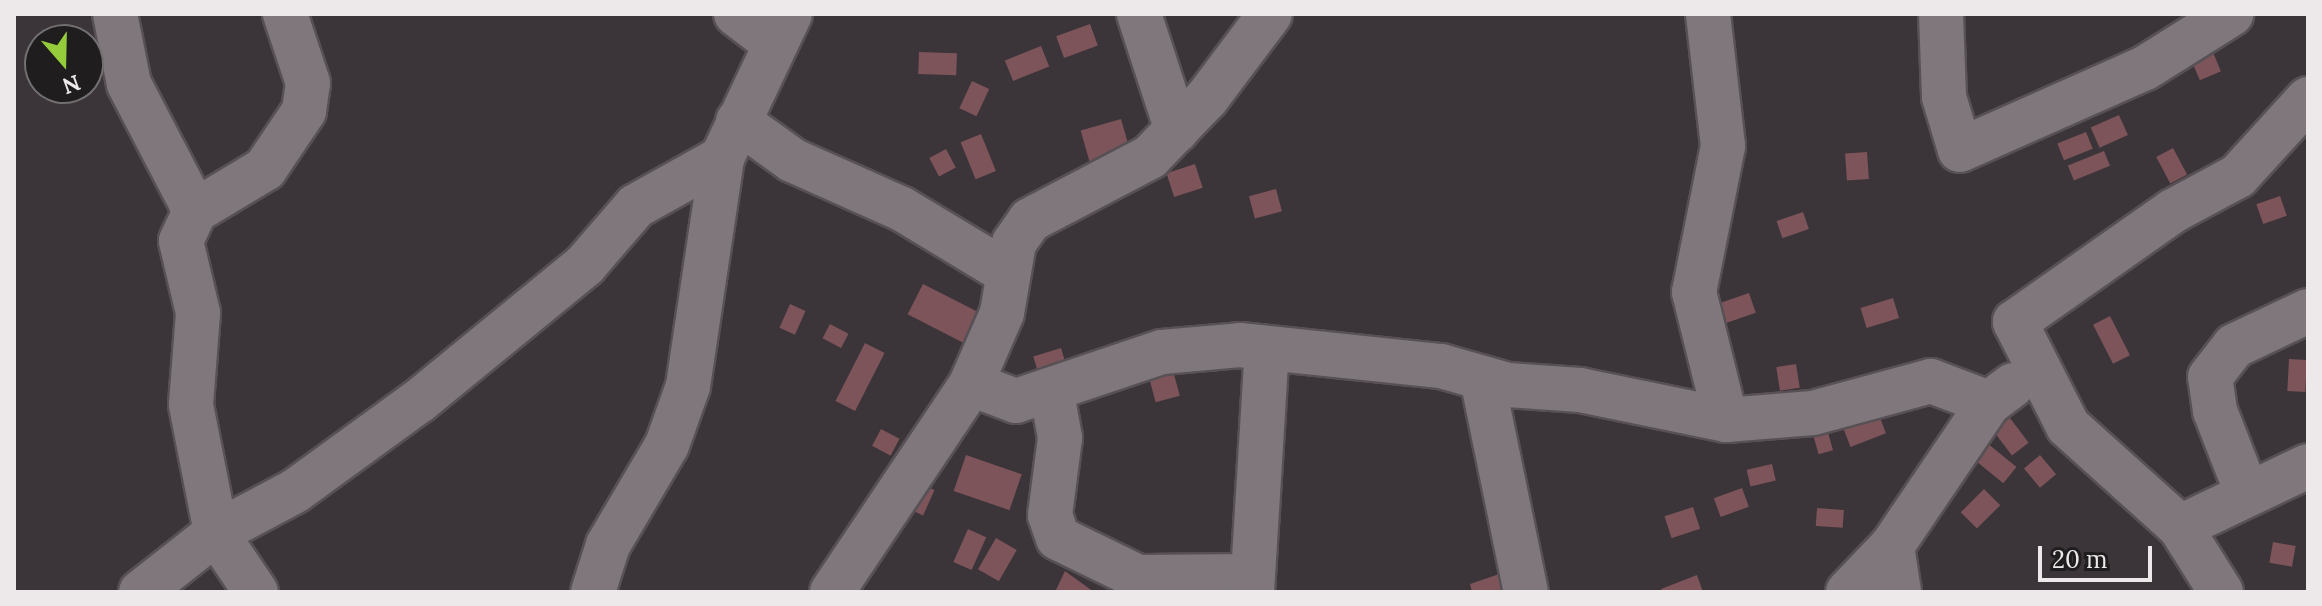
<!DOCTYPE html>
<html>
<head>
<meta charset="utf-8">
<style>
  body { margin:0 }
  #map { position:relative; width:2322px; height:606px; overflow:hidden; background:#3b3439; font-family:Lora,serif }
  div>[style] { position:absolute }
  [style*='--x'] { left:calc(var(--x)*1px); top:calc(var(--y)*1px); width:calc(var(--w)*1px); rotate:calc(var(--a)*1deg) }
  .building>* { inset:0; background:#7c545a; transform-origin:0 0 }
  .roads { filter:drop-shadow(2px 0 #575155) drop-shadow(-2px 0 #575155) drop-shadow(0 2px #575155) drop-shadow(0 -2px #575155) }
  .minor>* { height:44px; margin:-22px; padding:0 22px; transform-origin:22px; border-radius:22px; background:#7f777c }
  span { translate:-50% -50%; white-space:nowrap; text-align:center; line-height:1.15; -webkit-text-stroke:8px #201d1f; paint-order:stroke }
  .frame { position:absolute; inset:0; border:16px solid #ede9eb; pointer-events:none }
  .north { position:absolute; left:24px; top:24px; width:80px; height:80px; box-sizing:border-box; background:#201d1f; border:2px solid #726f71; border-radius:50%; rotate:160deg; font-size:22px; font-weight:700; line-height:32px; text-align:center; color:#ede9eb }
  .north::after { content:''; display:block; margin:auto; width:28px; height:36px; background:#94cc3b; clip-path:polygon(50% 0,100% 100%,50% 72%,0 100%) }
  .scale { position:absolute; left:2038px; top:546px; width:114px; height:36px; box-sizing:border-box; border:4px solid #ede9eb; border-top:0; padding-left:10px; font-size:24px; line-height:28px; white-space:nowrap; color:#ede9eb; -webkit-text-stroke:6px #201d1f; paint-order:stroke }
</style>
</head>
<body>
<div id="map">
  <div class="building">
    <div style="left:1090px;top:24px;width:23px;height:36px;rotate:70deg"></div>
    <div style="left:1041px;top:46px;width:22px;height:39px;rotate:68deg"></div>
    <div style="left:2212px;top:50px;width:23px;height:23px;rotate:67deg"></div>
    <div style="left:919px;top:52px;width:38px;height:22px;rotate:2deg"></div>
    <div style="left:972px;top:81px;width:19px;height:30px;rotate:25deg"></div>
    <div style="left:2119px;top:115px;width:22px;height:31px;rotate:66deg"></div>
    <div style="left:1121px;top:119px;width:35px;height:42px;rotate:74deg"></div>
    <div style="left:2086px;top:132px;width:18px;height:31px;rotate:68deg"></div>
    <div style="left:981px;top:134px;width:40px;height:22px;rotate:68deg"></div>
    <div style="left:2173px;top:148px;width:30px;height:19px;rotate:62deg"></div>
    <div style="left:946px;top:149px;width:21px;height:19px;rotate:62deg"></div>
    <div style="left:2104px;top:151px;width:16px;height:39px;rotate:68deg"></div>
    <div style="left:1867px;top:152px;width:27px;height:22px;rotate:86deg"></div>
    <div style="left:1195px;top:164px;width:25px;height:30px;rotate:72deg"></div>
    <div style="left:1276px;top:189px;width:23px;height:28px;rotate:75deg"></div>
    <div style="left:2280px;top:196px;width:21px;height:25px;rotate:71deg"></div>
    <div style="left:1803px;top:212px;width:18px;height:28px;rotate:71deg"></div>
    <div style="left:923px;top:284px;width:63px;height:34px;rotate:27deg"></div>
    <div style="left:1749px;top:293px;width:21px;height:33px;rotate:71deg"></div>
    <div style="left:1893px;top:298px;width:21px;height:34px;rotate:73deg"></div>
    <div style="left:790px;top:304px;width:17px;height:26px;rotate:24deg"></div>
    <div style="left:2110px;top:316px;width:44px;height:19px;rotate:63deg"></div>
    <div style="left:830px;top:324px;width:21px;height:16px;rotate:28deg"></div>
    <div style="left:865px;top:343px;width:22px;height:65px;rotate:27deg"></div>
    <div style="left:1061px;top:348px;width:24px;height:29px;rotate:73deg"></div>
    <div style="left:2289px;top:359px;width:18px;height:32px;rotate:3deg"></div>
    <div style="left:1171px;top:363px;width:34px;height:25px;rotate:75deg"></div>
    <div style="left:1796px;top:364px;width:24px;height:20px;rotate:81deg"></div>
    <div style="left:1877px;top:410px;width:25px;height:38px;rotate:69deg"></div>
    <div style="left:2010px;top:418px;width:31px;height:21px;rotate:53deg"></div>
    <div style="left:881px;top:429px;width:21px;height:19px;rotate:28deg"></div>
    <div style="left:1827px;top:429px;width:22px;height:15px;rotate:74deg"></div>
    <div style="left:1987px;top:443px;width:38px;height:21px;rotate:39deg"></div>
    <div style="left:966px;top:455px;width:59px;height:38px;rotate:19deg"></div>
    <div style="left:2040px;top:455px;width:25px;height:21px;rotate:50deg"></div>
    <div style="left:1772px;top:464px;width:17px;height:26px;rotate:77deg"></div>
    <div style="left:919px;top:483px;width:17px;height:28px;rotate:24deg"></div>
    <div style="left:1742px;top:488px;width:20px;height:30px;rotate:70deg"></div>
    <div style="left:1984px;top:489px;width:23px;height:33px;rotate:45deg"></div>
    <div style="left:1693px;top:507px;width:23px;height:30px;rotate:72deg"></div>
    <div style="left:1817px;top:508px;width:27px;height:18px;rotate:4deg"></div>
    <div style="left:968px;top:529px;width:20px;height:36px;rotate:24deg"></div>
    <div style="left:996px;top:538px;width:24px;height:36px;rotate:30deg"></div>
    <div style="left:2273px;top:542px;width:23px;height:21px;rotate:10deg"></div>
    <div style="clip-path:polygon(1065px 571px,1094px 592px,1055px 592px)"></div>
    <div style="clip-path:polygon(1508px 571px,1509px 592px,1472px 592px,1470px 584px)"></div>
    <div style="clip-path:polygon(1697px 575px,1703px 592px,1663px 592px,1661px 589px)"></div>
  </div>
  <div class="roads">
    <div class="minor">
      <div style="--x:115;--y:14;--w:71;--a:78.7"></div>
      <div style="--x:129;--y:84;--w:143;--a:62.5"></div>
      <div style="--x:195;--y:211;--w:33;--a:115"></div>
      <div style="--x:181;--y:241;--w:74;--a:76.7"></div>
      <div style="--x:198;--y:313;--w:92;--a:94.4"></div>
      <div style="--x:191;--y:405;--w:130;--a:78.9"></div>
      <div style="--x:216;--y:533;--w:71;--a:55.9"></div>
      <div style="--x:736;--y:14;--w:48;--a:37.3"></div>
      <div style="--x:1139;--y:14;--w:122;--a:71.9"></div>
      <div style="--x:1708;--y:14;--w:133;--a:83.5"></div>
      <div style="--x:1723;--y:146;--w:149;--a:101.2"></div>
      <div style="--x:1694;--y:292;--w:132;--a:76"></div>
      <div style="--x:1941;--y:14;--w:83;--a:87.9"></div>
      <div style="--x:1944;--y:97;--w:55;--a:73.2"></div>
      <div style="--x:1960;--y:150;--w:202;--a:-23.9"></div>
      <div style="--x:2145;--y:68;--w:102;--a:-32.1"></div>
      <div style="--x:738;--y:121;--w:67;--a:35.8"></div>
      <div style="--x:792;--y:160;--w:120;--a:24"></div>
      <div style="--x:902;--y:209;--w:124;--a:31.1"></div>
      <div style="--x:195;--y:211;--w:82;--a:-31"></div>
      <div style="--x:265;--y:169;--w:70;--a:-56.1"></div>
      <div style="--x:304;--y:111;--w:28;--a:-82"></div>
      <div style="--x:308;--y:83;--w:73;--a:-108.4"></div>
      <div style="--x:1482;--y:378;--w:218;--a:78.4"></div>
      <div style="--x:971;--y:384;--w:48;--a:20.7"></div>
      <div style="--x:1016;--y:401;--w:154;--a:-18.6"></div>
      <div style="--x:1162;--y:352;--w:78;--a:-5.1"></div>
      <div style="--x:1240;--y:345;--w:202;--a:6"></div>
      <div style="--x:1441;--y:366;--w:70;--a:15.8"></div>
      <div style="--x:1508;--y:385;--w:72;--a:4"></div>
      <div style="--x:1580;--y:390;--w:149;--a:11.6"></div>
      <div style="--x:1726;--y:420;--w:87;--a:-4.6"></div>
      <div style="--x:1813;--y:413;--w:122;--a:-15.2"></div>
      <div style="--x:1931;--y:381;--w:62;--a:20.8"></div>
      <div style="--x:1052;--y:393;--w:46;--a:79.9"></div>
      <div style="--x:1060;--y:438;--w:78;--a:97.4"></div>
      <div style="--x:1050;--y:515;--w:24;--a:71"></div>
      <div style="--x:1058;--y:538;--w:89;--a:26"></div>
      <div style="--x:1138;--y:577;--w:114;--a:-0.5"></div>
      <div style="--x:2247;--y:493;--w:88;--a:-111.3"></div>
      <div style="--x:2215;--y:411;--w:34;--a:-98"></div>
      <div style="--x:2210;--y:377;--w:39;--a:-52"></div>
      <div style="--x:2234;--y:346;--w:82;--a:-25.3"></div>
      <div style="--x:2180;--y:527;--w:142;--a:-25.5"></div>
      <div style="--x:1892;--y:546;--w:47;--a:81.3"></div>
      <div style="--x:141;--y:592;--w:95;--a:-38.2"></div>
      <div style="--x:216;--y:533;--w:89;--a:-28"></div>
      <div style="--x:295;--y:491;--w:153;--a:-36"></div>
      <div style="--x:419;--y:401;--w:215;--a:-39.3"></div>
      <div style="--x:585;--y:265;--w:78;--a:-49.2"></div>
      <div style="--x:636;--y:206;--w:98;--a:-29.2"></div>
      <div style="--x:722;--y:158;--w:159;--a:-64.7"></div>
      <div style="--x:593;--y:592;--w:49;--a:-72.3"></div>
      <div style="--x:608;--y:545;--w:116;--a:-59.5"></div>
      <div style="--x:667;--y:445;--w:63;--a:-70.4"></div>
      <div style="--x:688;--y:386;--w:231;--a:-81.5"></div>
      <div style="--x:832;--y:592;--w:250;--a:-56.2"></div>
      <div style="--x:971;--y:384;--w:77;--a:-66.4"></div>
      <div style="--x:1002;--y:313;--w:71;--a:-80.3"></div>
      <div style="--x:1014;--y:243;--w:28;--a:-55"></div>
      <div style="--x:1030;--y:220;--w:136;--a:-27.7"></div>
      <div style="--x:1150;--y:157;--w:82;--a:-46"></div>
      <div style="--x:1207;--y:98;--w:105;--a:-53.1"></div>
      <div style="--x:1252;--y:592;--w:242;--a:-86.5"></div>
      <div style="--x:1848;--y:592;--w:64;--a:-46.3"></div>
      <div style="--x:1892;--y:546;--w:173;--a:-55.9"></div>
      <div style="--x:1989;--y:403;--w:30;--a:-37"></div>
      <div style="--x:2221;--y:592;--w:77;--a:-122.2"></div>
      <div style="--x:2180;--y:527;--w:151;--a:-138"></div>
      <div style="--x:2068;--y:426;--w:117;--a:-117"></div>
      <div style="--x:2015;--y:322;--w:193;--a:-35.1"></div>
      <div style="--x:2173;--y:211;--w:74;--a:-28.3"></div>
      <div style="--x:2238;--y:176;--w:104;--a:-47.7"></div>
    </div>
  </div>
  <div class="frame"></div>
  <div class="north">N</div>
  <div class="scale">20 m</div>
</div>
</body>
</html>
